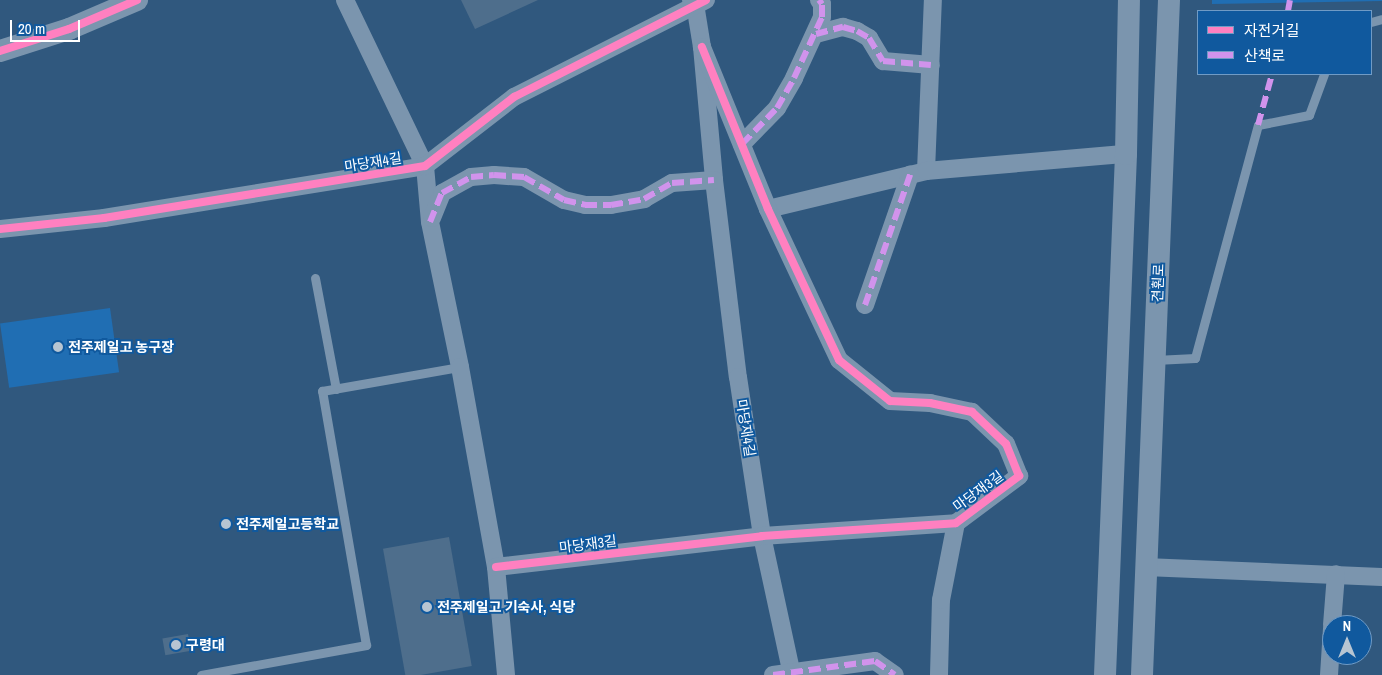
<!DOCTYPE html>
<html>
<head>
<meta charset="utf-8">
<style>
  body { margin:0 }
  #map { position:relative; width:1382px; height:675px; overflow:hidden; background:#30587e; font-family:"Archivo Narrow","Noto Sans KR",sans-serif }
  div>[style] { position:absolute }
  [style*='--x'] { left:calc(var(--x)*1px); top:calc(var(--y)*1px); width:calc(var(--w)*1px); rotate:calc(var(--a)*1deg) }
  .green>* { inset:0; background:#206eb3; transform-origin:0 0 }
  .building>* { inset:0; background:#4e6e8c; transform-origin:0 0 }
  .service>* { height:9px; margin:-4.5px; padding:0 4.5px; transform-origin:4.5px; border-radius:4.5px; background:#7b95ae }
  .minor>* { height:18px; margin:-9px; padding:0 9px; transform-origin:9px; border-radius:9px; background:#7b95ae }
  .tertiary>* { height:22px; margin:-11px; padding:0 11px; transform-origin:11px; border-radius:11px; background:#7b95ae }
  .quiet>* { height:6px; margin-top:-3px; transform-origin:0; background:repeating-linear-gradient(90deg,#d193ec 0 12px,transparent 0 18px) }
  .cycleway>* { height:8px; margin:-4px; padding:0 4px; transform-origin:4px; border-radius:4px; background:#ff80c0 }
  .dots>* { width:14px; height:14px; translate:-50% -50%; box-sizing:border-box; border:2px solid #10599e; border-radius:50% }
  span { translate:-50% -50%; white-space:nowrap; text-align:center; line-height:1.15; -webkit-text-stroke:4px #10599e; paint-order:stroke }
  .street-label { font-size:14px; color:#fff }
  .poi-label { font-size:14px; color:#fff; font-weight:700 }
  .left { translate:0 -50%; text-align:left }
  .legend { position:absolute; left:1197px; top:10px; width:175px; height:65px; box-sizing:border-box; background:#10599e; border:1px solid #709bc5; margin:0; padding:6px 9px; list-style:none; font-size:15px; color:#fff }
  .legend li { display:flex; align-items:center; gap:10px; height:25px }
  .legend b { width:25px; border:1px solid #709bc5 }
  .north { position:absolute; left:1322px; top:615px; width:50px; height:50px; box-sizing:border-box; background:#10599e; border:1px solid #709bc5; border-radius:50%; rotate:0deg; font-size:14px; font-weight:700; line-height:20px; text-align:center; color:#fff }
  .north::after { content:''; display:block; margin:auto; width:18px; height:22px; background:#b7c5d2; clip-path:polygon(50% 0,100% 100%,50% 72%,0 100%) }
  .scale { position:absolute; left:10px; top:20px; width:70px; height:22px; box-sizing:border-box; border:2px solid #fff; border-top:0; padding-left:6px; font-size:15px; line-height:18px; white-space:nowrap; color:#fff; -webkit-text-stroke:4px #10599e; paint-order:stroke }
</style>
</head>
<body>
<div id="map">
  <div class="green">
    <div style="clip-path:polygon(1212px 0,1382px 0,1382px 1px,1212px 4px)"></div>
    <div style="left:110px;top:308px;width:65px;height:111px;rotate:82deg"></div>
  </div>
  <div class="building">
    <div style="clip-path:polygon(461px 0,538px 0,475px 29px)"></div>
    <div style="left:449px;top:537px;width:131px;height:67px;rotate:80deg"></div>
    <div style="left:188px;top:634px;width:17px;height:26px;rotate:80deg"></div>
  </div>
  <div class="service">
    <div style="--x:1371;--y:22;--w:11;--a:-15"></div>
    <div style="--x:315;--y:278;--w:113;--a:79.3"></div>
    <div style="--x:1155;--y:360;--w:40;--a:-2.9"></div>
    <div style="--x:1195;--y:358;--w:241;--a:-74.9"></div>
    <div style="--x:1258;--y:125;--w:52;--a:-11.1"></div>
    <div style="--x:1309;--y:115;--w:44;--a:-69.9"></div>
    <div style="--x:201;--y:675;--w:168;--a:-10.3"></div>
    <div style="--x:366;--y:645;--w:258;--a:-99.8"></div>
    <div style="--x:322;--y:391;--w:140;--a:-9.9"></div>
  </div>
  <div class="minor">
    <div style="--x:345;--y:0;--w:184;--a:64.3"></div>
    <div style="--x:425;--y:166;--w:56;--a:84.9"></div>
    <div style="--x:430;--y:222;--w:148;--a:78.3"></div>
    <div style="--x:460;--y:367;--w:203;--a:79.8"></div>
    <div style="--x:496;--y:567;--w:108;--a:84.7"></div>
    <div style="--x:691;--y:0;--w:6;--a:45"></div>
    <div style="--x:695;--y:4;--w:44;--a:80.8"></div>
    <div style="--x:702;--y:47;--w:134;--a:84.8"></div>
    <div style="--x:714;--y:180;--w:198;--a:83.1"></div>
    <div style="--x:738;--y:377;--w:161;--a:81.4"></div>
    <div style="--x:762;--y:536;--w:142;--a:77.8"></div>
    <div style="--x:816;--y:34;--w:28;--a:-15"></div>
    <div style="--x:843;--y:27;--w:15;--a:16"></div>
    <div style="--x:857;--y:31;--w:14;--a:30"></div>
    <div style="--x:869;--y:38;--w:27;--a:59"></div>
    <div style="--x:883;--y:61;--w:48;--a:4.8"></div>
    <div style="--x:742;--y:144;--w:50;--a:-45.8"></div>
    <div style="--x:777;--y:108;--w:34;--a:-60"></div>
    <div style="--x:794;--y:78;--w:67;--a:-65.3"></div>
    <div style="--x:822;--y:17;--w:13;--a:-90"></div>
    <div style="--x:822;--y:4;--w:5;--a:-127"></div>
    <div style="--x:926;--y:171;--w:171;--a:-87.7"></div>
    <div style="--x:768;--y:209;--w:163;--a:-13.5"></div>
    <div style="--x:926;--y:171;--w:201;--a:-4.9"></div>
    <div style="--x:432;--y:218;--w:27;--a:-68"></div>
    <div style="--x:442;--y:193;--w:33;--a:-29"></div>
    <div style="--x:471;--y:177;--w:23;--a:-5"></div>
    <div style="--x:494;--y:175;--w:30;--a:4"></div>
    <div style="--x:524;--y:177;--w:46;--a:29.9"></div>
    <div style="--x:564;--y:200;--w:22;--a:13"></div>
    <div style="--x:585;--y:205;--w:26;--a:0"></div>
    <div style="--x:611;--y:205;--w:34;--a:-10"></div>
    <div style="--x:644;--y:199;--w:32;--a:-30"></div>
    <div style="--x:672;--y:183;--w:42;--a:-4.1"></div>
    <div style="--x:0;--y:229;--w:105;--a:-6"></div>
    <div style="--x:104;--y:218;--w:325;--a:-9.2"></div>
    <div style="--x:425;--y:166;--w:113;--a:-37.8"></div>
    <div style="--x:514;--y:97;--w:215;--a:-26.8"></div>
    <div style="--x:865;--y:305;--w:138;--a:-70.9"></div>
    <div style="--x:496;--y:567;--w:268;--a:-6.6"></div>
    <div style="--x:762;--y:536;--w:194;--a:-3.8"></div>
    <div style="--x:956;--y:523;--w:79;--a:-36.7"></div>
    <div style="--x:1019;--y:476;--w:35;--a:-112"></div>
    <div style="--x:1006;--y:444;--w:47;--a:-136.7"></div>
    <div style="--x:972;--y:412;--w:43;--a:-167.9"></div>
    <div style="--x:930;--y:403;--w:40;--a:-177.1"></div>
    <div style="--x:890;--y:401;--w:65;--a:-141.2"></div>
    <div style="--x:839;--y:360;--w:167;--a:-115.2"></div>
    <div style="--x:768;--y:209;--w:175;--a:-112.2"></div>
    <div style="--x:1145;--y:567;--w:237;--a:2.4"></div>
    <div style="--x:1332;--y:625;--w:51;--a:-85.5"></div>
    <div style="--x:773;--y:675;--w:103;--a:-7.8"></div>
    <div style="--x:875;--y:661;--w:24;--a:35"></div>
    <div style="--x:939;--y:675;--w:75;--a:-88.5"></div>
    <div style="--x:941;--y:600;--w:78;--a:-79"></div>
    <div style="--x:1329;--y:675;--w:46;--a:-86.3"></div>
  </div>
  <div class="tertiary">
    <div style="--x:0;--y:51;--w:72;--a:-17.7"></div>
    <div style="--x:69;--y:29;--w:74;--a:-23.1"></div>
    <div style="--x:1105;--y:675;--w:521;--a:-87.69"></div>
    <div style="--x:1126;--y:154;--w:154;--a:-88.9"></div>
    <div style="--x:1142;--y:675;--w:676;--a:-87.71"></div>
  </div>
  <div class="quiet">
    <div style="--x:1288;--y:11;--w:11;--a:-80"></div>
    <div style="--x:816;--y:34;--w:28;--a:-15"></div>
    <div style="--x:843;--y:27;--w:15;--a:16"></div>
    <div style="--x:857;--y:31;--w:14;--a:30"></div>
    <div style="--x:869;--y:38;--w:27;--a:59"></div>
    <div style="--x:883;--y:61;--w:48;--a:4.8"></div>
    <div style="--x:1258;--y:125;--w:53;--a:-74.6"></div>
    <div style="--x:742;--y:144;--w:50;--a:-45.8"></div>
    <div style="--x:777;--y:108;--w:34;--a:-60"></div>
    <div style="--x:794;--y:78;--w:67;--a:-65.3"></div>
    <div style="--x:822;--y:17;--w:13;--a:-90"></div>
    <div style="--x:822;--y:4;--w:5;--a:-127"></div>
    <div style="--x:430;--y:222;--w:31;--a:-68"></div>
    <div style="--x:442;--y:193;--w:33;--a:-29"></div>
    <div style="--x:471;--y:177;--w:23;--a:-5"></div>
    <div style="--x:494;--y:175;--w:30;--a:4"></div>
    <div style="--x:524;--y:177;--w:46;--a:29.9"></div>
    <div style="--x:564;--y:200;--w:22;--a:13"></div>
    <div style="--x:585;--y:205;--w:26;--a:0"></div>
    <div style="--x:611;--y:205;--w:34;--a:-10"></div>
    <div style="--x:644;--y:199;--w:32;--a:-30"></div>
    <div style="--x:672;--y:183;--w:42;--a:-4.1"></div>
    <div style="--x:865;--y:305;--w:138;--a:-70.9"></div>
    <div style="--x:773;--y:675;--w:103;--a:-7.8"></div>
    <div style="--x:875;--y:661;--w:24;--a:35"></div>
  </div>
  <div class="cycleway">
    <div style="--x:0;--y:51;--w:72;--a:-17.7"></div>
    <div style="--x:69;--y:29;--w:74;--a:-23.1"></div>
    <div style="--x:0;--y:229;--w:105;--a:-6"></div>
    <div style="--x:104;--y:218;--w:325;--a:-9.2"></div>
    <div style="--x:425;--y:166;--w:113;--a:-37.8"></div>
    <div style="--x:514;--y:97;--w:215;--a:-26.8"></div>
    <div style="--x:496;--y:567;--w:268;--a:-6.6"></div>
    <div style="--x:762;--y:536;--w:194;--a:-3.8"></div>
    <div style="--x:956;--y:523;--w:79;--a:-36.7"></div>
    <div style="--x:1019;--y:476;--w:35;--a:-112"></div>
    <div style="--x:1006;--y:444;--w:47;--a:-136.7"></div>
    <div style="--x:972;--y:412;--w:43;--a:-167.9"></div>
    <div style="--x:930;--y:403;--w:40;--a:-177.1"></div>
    <div style="--x:890;--y:401;--w:65;--a:-141.2"></div>
    <div style="--x:839;--y:360;--w:167;--a:-115.2"></div>
    <div style="--x:768;--y:209;--w:175;--a:-112.2"></div>
  </div>
  <div class="dots">
    <div style="left:58px;top:347px;background:#b7c5d2"></div>
    <div style="left:226px;top:524px;background:#b7c5d2"></div>
    <div style="left:427px;top:607px;background:#b7c5d2"></div>
    <div style="left:176px;top:645px;background:#b7c5d2"></div>
  </div>
  <div class="street-label">
    <span style="left:373px;top:162px;rotate:-9deg">마당재4길</span>
    <span style="left:1158px;top:283px;rotate:-88deg">견훤로</span>
    <span style="left:746px;top:428px;rotate:81deg">마당재4길</span>
    <span style="left:978px;top:491px;rotate:-36deg">마당재3길</span>
    <span style="left:588px;top:544px;rotate:-7deg">마당재3길</span>
  </div>
  <div class="poi-label">
    <span class="left" style="left:68px;top:347px">전주제일고 농구장</span>
    <span class="left" style="left:236px;top:524px">전주제일고등학교</span>
    <span class="left" style="left:437px;top:607px">전주제일고 기숙사, 식당</span>
    <span class="left" style="left:186px;top:645px">구령대</span>
  </div>
  <ul class="legend">
  <li><b style="height:6px;background:#ff80c0"></b>자전거길</li>
  <li><b style="height:6px;background:#d193ec"></b>산책로</li>
  </ul>
  <div class="north">N</div>
  <div class="scale">20 m</div>
</div>
</body>
</html>
